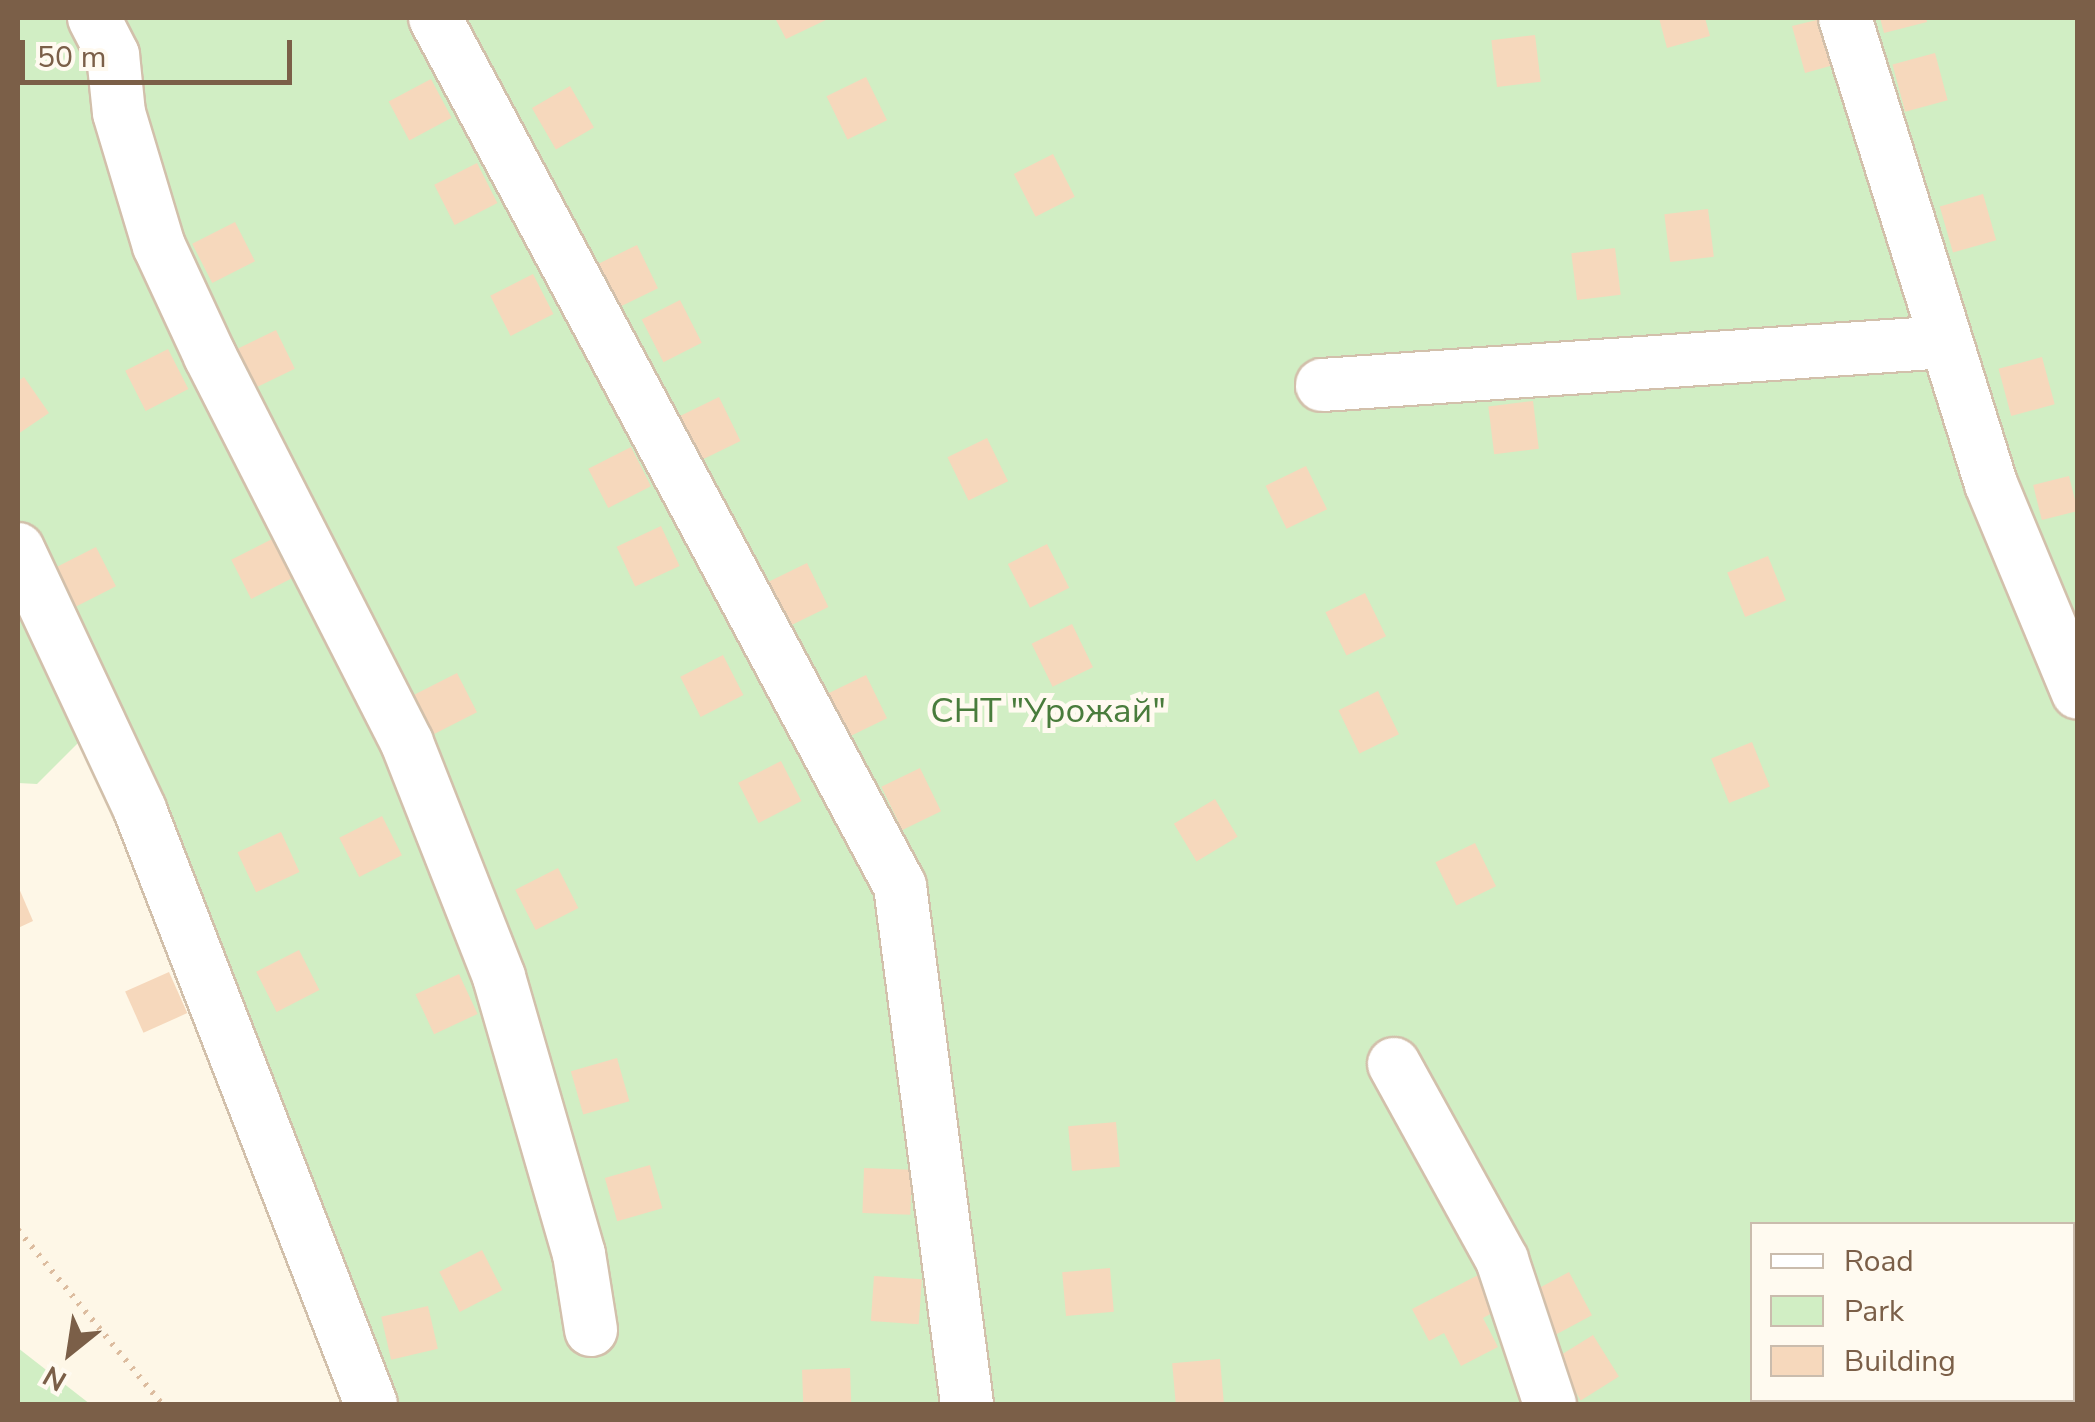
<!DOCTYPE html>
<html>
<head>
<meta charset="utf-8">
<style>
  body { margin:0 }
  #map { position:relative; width:2095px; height:1422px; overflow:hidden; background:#fef7e7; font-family:"Nunito Sans",sans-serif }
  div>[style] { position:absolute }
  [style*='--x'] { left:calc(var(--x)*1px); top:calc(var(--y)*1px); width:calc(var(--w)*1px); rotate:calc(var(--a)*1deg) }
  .green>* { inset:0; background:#d1eec4 }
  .building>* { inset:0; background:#f6d8bc; transform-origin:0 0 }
  .path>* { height:6px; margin-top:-3px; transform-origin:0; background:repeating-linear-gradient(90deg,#dcbc9f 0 2.5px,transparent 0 10.5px) }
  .roads { filter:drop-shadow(2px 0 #d2c0ab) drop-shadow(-2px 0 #d2c0ab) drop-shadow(0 2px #d2c0ab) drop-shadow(0 -2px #d2c0ab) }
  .minor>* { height:52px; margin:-26px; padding:0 26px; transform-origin:26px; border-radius:26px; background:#fff }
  span { translate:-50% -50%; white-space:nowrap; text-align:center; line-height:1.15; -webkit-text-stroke:10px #fffaf0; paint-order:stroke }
  .park-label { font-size:35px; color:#497c3c }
  .frame { position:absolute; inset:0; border:20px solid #7b5f48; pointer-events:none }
  .legend { position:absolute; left:1750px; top:1222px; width:325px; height:180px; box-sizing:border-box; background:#fffaf0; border:2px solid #cabcad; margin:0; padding:12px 18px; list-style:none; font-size:30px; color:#7b5f48 }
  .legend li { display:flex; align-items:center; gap:20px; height:50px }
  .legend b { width:50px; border:2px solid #cabcad }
  .north { position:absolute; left:20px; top:1302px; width:100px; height:100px; -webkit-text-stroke:8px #fffaf0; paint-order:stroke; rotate:210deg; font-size:28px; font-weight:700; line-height:40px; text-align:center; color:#7b5f48 }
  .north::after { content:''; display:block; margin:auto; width:35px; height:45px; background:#7b5f48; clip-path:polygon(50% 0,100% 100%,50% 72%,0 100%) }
  .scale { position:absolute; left:20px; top:40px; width:272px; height:45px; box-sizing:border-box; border:5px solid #7b5f48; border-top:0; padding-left:12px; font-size:30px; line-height:35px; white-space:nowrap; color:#7b5f48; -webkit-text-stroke:8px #fffaf0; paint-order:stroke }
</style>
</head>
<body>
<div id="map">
  <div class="green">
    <div style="clip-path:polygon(evenodd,18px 18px,2077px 18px,2077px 1404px,367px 1404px,18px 565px,18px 18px,1752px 1224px,2072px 1224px,2072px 1400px,1752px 1400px,1752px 1224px)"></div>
    <div style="clip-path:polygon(18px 581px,81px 740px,37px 784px,18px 783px)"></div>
    <div style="clip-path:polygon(18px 1348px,90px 1404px,18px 1404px)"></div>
  </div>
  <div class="building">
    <div style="clip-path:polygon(775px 18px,830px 18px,786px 39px)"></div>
    <div style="clip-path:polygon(1659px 18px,1705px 18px,1710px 36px,1667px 48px)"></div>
    <div style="clip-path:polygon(1825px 18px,1848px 61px,1805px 73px,1792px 26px)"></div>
    <div style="clip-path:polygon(1880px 18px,1926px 18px,1927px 22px,1884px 33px)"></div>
    <div style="left:1535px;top:35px;width:47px;height:44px;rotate:83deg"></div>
    <div style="left:1935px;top:53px;width:49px;height:44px;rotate:75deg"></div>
    <div style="left:866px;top:77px;width:48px;height:44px;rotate:64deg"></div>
    <div style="left:431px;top:79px;width:44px;height:48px;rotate:62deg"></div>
    <div style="left:570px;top:86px;width:48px;height:44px;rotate:60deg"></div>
    <div style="left:1053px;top:154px;width:48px;height:44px;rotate:63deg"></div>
    <div style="left:477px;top:163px;width:45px;height:48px;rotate:63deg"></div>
    <div style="left:1983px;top:194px;width:48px;height:45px;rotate:74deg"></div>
    <div style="left:1708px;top:209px;width:48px;height:44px;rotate:83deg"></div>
    <div style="left:235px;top:222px;width:44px;height:48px;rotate:63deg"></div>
    <div style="left:637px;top:245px;width:48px;height:44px;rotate:64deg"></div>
    <div style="left:1615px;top:248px;width:47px;height:44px;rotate:83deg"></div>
    <div style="left:533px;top:274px;width:45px;height:48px;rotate:63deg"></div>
    <div style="left:680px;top:300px;width:48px;height:43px;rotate:63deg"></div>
    <div style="left:276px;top:330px;width:43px;height:49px;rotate:64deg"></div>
    <div style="left:168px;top:349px;width:45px;height:48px;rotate:63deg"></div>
    <div style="left:2042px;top:357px;width:49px;height:45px;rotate:75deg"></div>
    <div style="clip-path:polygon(24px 377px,49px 413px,18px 434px,18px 381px)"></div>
    <div style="left:719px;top:397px;width:49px;height:45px;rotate:64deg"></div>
    <div style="left:1533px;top:401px;width:48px;height:45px;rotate:83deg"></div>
    <div style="left:987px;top:438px;width:48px;height:44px;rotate:64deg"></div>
    <div style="left:631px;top:447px;width:44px;height:48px;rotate:63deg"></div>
    <div style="left:1306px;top:466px;width:48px;height:45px;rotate:64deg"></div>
    <div style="left:2069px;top:476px;width:36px;height:37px;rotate:76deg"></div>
    <div style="left:661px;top:526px;width:44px;height:49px;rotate:65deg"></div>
    <div style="left:274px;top:538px;width:44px;height:48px;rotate:63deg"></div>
    <div style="left:1047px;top:544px;width:49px;height:44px;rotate:63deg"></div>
    <div style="left:96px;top:547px;width:44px;height:48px;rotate:63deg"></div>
    <div style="left:1768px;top:556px;width:48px;height:44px;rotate:68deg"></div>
    <div style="left:807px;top:563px;width:49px;height:45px;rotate:64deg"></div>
    <div style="left:1365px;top:593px;width:48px;height:44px;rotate:64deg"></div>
    <div style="left:1072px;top:624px;width:48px;height:45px;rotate:64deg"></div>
    <div style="left:723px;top:655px;width:45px;height:48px;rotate:63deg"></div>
    <div style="left:457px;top:673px;width:44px;height:48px;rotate:63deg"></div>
    <div style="left:866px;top:675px;width:48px;height:44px;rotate:64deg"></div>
    <div style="left:1378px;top:691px;width:48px;height:44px;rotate:64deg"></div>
    <div style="left:1752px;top:742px;width:48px;height:44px;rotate:68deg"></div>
    <div style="left:781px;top:761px;width:45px;height:48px;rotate:63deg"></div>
    <div style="left:920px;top:768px;width:48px;height:43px;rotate:64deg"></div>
    <div style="left:1215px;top:799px;width:44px;height:48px;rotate:59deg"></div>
    <div style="left:382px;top:816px;width:44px;height:48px;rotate:63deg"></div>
    <div style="left:281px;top:832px;width:44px;height:48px;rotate:65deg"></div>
    <div style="left:1475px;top:843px;width:48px;height:44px;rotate:64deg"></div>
    <div style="left:558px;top:868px;width:45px;height:48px;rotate:63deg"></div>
    <div style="clip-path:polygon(18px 886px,33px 921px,18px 928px)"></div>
    <div style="left:299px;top:950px;width:45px;height:48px;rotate:63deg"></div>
    <div style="left:169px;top:972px;width:45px;height:48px;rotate:66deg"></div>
    <div style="left:459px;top:974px;width:44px;height:48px;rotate:65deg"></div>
    <div style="left:617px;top:1058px;width:45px;height:48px;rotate:74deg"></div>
    <div style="left:1116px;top:1122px;width:45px;height:48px;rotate:85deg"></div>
    <div style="left:650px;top:1165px;width:45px;height:47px;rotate:74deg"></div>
    <div style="left:864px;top:1168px;width:48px;height:45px;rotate:2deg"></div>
    <div style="left:482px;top:1250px;width:45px;height:48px;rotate:63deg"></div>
    <div style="left:1110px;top:1268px;width:44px;height:48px;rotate:85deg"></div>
    <div style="clip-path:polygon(1486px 1271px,1505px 1306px,1483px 1318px,1498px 1347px,1461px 1366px,1444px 1333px,1429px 1341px,1412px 1309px)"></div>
    <div style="left:1569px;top:1272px;width:49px;height:45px;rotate:62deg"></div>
    <div style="left:874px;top:1276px;width:48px;height:45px;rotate:4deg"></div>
    <div style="left:428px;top:1306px;width:44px;height:48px;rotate:77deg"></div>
    <div style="left:1593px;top:1335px;width:49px;height:45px;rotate:58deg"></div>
    <div style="left:1220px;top:1359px;width:45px;height:48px;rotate:85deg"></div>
    <div style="left:850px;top:1368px;width:36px;height:48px;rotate:88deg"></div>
  </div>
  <div class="path">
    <div style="--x:18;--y:1230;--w:226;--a:50.4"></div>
  </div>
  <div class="roads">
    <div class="minor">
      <div style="--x:94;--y:18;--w:42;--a:62.8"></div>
      <div style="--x:113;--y:55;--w:58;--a:84.1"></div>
      <div style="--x:119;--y:113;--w:139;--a:73.3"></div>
      <div style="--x:159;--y:246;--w:121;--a:65.1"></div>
      <div style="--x:210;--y:356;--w:434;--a:63"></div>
      <div style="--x:407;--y:743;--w:251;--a:68.5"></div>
      <div style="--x:499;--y:977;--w:288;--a:73.9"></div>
      <div style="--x:579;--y:1254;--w:77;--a:81"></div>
      <div style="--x:435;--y:18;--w:985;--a:61.82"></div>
      <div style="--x:900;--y:886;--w:522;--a:82.63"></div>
      <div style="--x:1845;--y:18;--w:488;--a:72.6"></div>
      <div style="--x:1991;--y:484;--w:226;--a:67.4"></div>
      <div style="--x:1322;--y:385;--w:625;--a:-3.94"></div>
      <div style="--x:18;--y:549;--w:288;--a:64.9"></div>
      <div style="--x:140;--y:810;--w:637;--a:68.75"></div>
      <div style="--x:1394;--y:1064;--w:224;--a:61.1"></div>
      <div style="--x:1502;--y:1260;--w:152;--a:71.6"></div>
    </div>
  </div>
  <div class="park-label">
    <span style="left:1048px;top:711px">СНТ "Урожай"</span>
  </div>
  <div class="frame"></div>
  <ul class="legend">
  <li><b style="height:12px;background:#fff"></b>Road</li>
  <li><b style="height:28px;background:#d1eec4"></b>Park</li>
  <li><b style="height:28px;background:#f6d8bc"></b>Building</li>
  </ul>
  <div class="north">N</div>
  <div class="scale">50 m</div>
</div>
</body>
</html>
